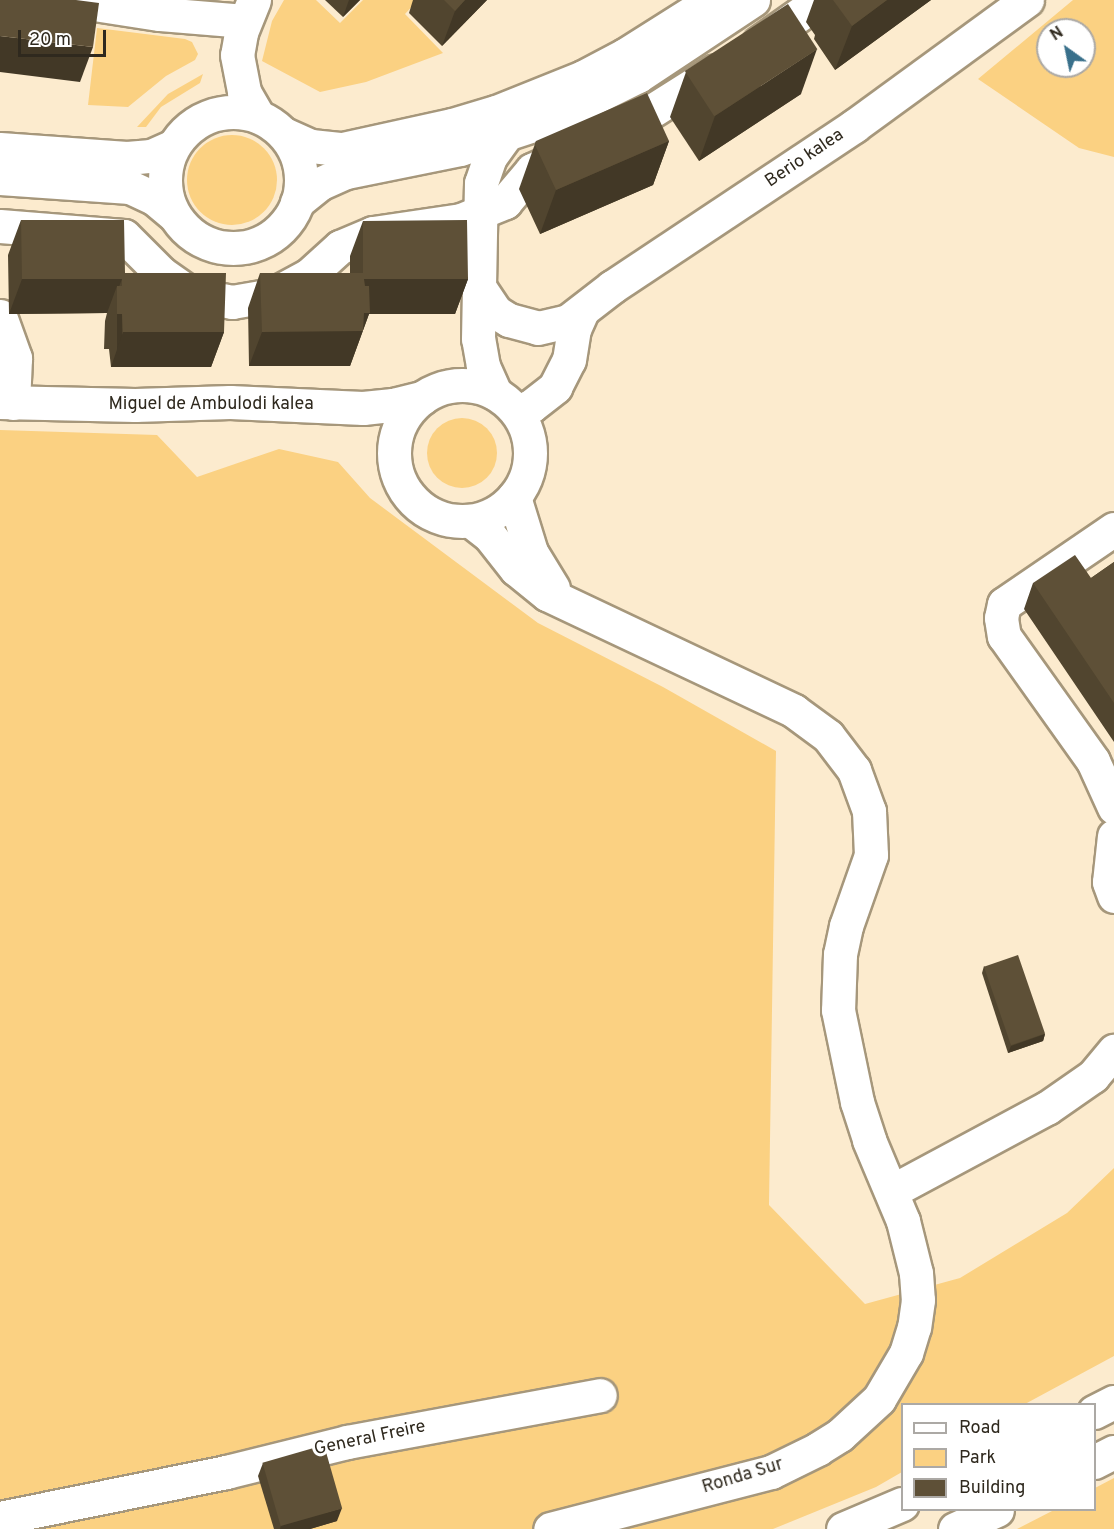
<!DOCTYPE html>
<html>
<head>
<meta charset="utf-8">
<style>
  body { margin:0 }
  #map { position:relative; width:1114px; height:1529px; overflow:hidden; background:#fcebce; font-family:Overpass,sans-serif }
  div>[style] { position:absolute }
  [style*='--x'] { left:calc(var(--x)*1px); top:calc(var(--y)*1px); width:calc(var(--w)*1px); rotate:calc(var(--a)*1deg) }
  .green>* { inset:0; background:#fbd182 }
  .round { border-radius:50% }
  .roads { filter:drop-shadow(2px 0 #a6977b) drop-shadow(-2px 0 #a6977b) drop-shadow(0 2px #a6977b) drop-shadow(0 -2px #a6977b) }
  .minor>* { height:33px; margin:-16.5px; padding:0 16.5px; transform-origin:16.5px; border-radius:16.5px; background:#fff }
  .minor>.ring { margin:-16.5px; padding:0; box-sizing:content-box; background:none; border:33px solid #fff; border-radius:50% }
  .major>* { height:33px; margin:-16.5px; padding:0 16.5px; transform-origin:16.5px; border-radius:16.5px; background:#fff }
  .highway>* { height:33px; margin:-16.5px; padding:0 16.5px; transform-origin:16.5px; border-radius:16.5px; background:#fff }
  .wall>* { inset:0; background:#51452f }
  .shaded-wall>* { inset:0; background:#423826; transform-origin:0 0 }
  .building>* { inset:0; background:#5e5037; transform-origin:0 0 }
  span { translate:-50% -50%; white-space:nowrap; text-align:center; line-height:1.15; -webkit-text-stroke:6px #fff; paint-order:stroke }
  .street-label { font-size:18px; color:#2f291e }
  .legend { position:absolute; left:901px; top:1403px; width:195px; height:108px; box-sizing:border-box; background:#fff; border:2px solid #aca9a5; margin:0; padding:8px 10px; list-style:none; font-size:18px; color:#2f291e }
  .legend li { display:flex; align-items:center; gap:12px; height:30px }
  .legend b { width:30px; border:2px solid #aca9a5 }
  .north { position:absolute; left:1036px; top:18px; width:60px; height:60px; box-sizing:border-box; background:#fff; border:2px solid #aca9a5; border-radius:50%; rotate:327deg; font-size:16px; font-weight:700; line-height:24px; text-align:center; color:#2f291e }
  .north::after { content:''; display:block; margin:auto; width:21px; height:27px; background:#39708b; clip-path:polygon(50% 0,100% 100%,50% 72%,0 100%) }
  .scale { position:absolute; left:18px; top:30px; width:88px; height:27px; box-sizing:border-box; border:3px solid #2f291e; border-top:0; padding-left:8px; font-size:18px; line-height:21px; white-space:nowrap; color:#2f291e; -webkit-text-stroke:4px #fff; paint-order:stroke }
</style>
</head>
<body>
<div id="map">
  <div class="green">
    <div style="clip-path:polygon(284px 0,316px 0,340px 23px,363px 0,418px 0,405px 14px,443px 53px,366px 82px,320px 92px,262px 61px,272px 21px)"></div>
    <div style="clip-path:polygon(evenodd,1073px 0,1114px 0,1114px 157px,1079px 148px,978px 79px,1073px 0,1048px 30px,1084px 30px,1084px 66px,1048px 66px,1048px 30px)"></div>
    <div style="clip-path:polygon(97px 28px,185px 39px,192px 42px,198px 54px,195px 60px,166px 76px,128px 107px,88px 105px)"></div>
    <div style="clip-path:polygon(203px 74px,200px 83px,161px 107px,146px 127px,137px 127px,168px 94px)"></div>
    <div class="round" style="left:187px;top:135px;width:90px;height:90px"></div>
    <div class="round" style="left:427px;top:418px;width:70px;height:70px"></div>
    <div style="clip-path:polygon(0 430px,157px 435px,197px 477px,279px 449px,338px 462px,370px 498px,538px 623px,663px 687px,776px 751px,769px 1205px,865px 1304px,960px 1278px,1067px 1213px,1114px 1168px,1114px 1356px,1025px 1404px,902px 1404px,902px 1472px,876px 1487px,773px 1529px,0 1529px)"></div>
    <div style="clip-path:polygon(1114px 1478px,1114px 1529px,1017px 1529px,1054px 1510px,1094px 1510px,1095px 1488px)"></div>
  </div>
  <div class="roads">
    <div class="minor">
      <div style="--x:68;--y:0;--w:93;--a:8.7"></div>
      <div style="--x:160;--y:14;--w:85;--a:4.7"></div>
      <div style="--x:254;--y:0;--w:35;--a:112"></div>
      <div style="--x:241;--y:33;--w:22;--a:100"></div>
      <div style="--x:237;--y:55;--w:38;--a:79"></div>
      <div style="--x:244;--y:92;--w:28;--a:60"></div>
      <div style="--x:759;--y:43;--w:75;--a:-35.2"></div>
      <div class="ring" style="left:165px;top:112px;width:103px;height:103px"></div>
      <div style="--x:615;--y:130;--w:36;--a:-27"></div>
      <div style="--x:647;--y:114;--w:80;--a:-32.3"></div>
      <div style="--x:284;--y:134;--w:30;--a:24"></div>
      <div style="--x:311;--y:146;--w:31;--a:6"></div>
      <div style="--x:342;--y:149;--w:113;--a:-12.3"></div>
      <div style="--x:452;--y:125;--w:46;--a:-16.5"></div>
      <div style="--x:496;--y:112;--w:94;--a:-21.9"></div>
      <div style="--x:583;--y:77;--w:47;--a:-27.6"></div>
      <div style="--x:625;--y:55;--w:103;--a:-32.3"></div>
      <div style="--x:0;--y:149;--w:127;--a:4.1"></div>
      <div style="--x:127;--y:158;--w:24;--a:-5"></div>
      <div style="--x:151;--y:156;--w:24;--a:-24"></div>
      <div style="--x:0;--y:178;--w:130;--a:4"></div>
      <div style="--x:130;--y:187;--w:26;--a:25"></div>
      <div style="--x:154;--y:198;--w:25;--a:40"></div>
      <div style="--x:297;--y:202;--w:28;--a:-39"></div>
      <div style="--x:319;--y:184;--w:30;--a:-24"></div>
      <div style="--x:346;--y:172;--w:116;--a:-11.4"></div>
      <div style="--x:460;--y:149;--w:96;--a:-18.2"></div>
      <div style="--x:551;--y:119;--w:97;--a:-26.3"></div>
      <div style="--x:638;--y:76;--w:138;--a:-33.5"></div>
      <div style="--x:0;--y:226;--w:124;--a:4.6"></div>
      <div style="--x:124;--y:236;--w:52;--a:45"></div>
      <div style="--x:161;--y:273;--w:37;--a:35"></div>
      <div style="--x:191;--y:294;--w:42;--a:11"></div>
      <div style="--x:232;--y:302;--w:41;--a:-9.9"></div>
      <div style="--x:272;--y:295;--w:42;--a:-28.4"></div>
      <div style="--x:309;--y:275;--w:42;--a:-42.1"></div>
      <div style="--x:340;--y:247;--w:36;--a:-23"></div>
      <div style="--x:373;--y:233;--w:89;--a:-8.4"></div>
      <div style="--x:461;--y:220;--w:48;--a:-22.2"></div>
      <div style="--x:505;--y:202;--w:42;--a:-49.8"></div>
      <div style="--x:532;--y:170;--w:29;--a:-25"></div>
      <div style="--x:479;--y:287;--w:30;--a:56"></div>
      <div style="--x:496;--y:312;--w:15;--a:32"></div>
      <div style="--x:509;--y:320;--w:30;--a:15"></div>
      <div style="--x:538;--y:328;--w:31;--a:-13"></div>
      <div style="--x:568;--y:321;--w:56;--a:-37.7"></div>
      <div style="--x:612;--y:287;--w:291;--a:-33.6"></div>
      <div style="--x:854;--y:126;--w:214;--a:-36.1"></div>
      <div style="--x:0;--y:316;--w:45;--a:70.3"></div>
      <div style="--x:15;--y:358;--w:45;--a:92.5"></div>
      <div class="ring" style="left:394px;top:385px;width:103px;height:103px"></div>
      <div style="--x:495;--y:393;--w:30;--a:-114"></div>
      <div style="--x:483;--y:366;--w:27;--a:-100"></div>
      <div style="--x:478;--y:339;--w:156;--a:-88.9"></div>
      <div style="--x:481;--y:183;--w:28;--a:-71"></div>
      <div style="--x:490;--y:157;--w:27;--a:-54"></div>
      <div style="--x:0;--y:402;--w:135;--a:1.3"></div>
      <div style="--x:135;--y:405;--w:95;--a:-1.8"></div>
      <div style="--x:230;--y:402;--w:133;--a:2.6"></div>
      <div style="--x:363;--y:408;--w:30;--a:-6"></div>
      <div style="--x:393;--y:405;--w:30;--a:-14"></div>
      <div style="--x:517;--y:412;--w:15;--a:-23"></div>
      <div style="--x:531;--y:406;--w:31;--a:-38"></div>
      <div style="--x:555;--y:387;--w:30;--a:-63"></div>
      <div style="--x:569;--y:360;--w:31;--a:-81"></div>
      <div style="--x:574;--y:329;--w:17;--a:-66"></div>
      <div style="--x:1114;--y:529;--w:133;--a:145.7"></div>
      <div style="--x:1004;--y:604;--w:14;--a:102"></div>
      <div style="--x:1001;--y:618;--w:18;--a:81"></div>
      <div style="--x:1004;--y:636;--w:153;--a:54.5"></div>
      <div style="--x:1093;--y:761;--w:51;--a:65.5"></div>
      <div style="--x:1114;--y:836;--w:46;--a:96.2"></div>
      <div style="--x:1109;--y:882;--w:15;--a:70"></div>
      <div style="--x:892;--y:1191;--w:176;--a:-28.2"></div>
      <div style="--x:1047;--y:1108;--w:56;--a:-34.8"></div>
      <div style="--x:1093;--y:1076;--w:33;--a:-50"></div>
      <div style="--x:0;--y:1518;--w:231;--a:-11.5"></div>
      <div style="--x:226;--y:1472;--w:125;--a:-13.9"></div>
      <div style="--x:347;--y:1442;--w:257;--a:-10.5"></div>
    </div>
    <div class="major">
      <div style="--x:514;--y:497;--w:58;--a:72.8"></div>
      <div style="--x:531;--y:552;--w:42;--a:58.6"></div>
      <div style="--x:471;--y:521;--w:24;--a:38"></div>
      <div style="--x:490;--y:536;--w:42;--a:51.8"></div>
      <div style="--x:516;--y:569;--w:40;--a:39"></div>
      <div style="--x:547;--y:594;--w:273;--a:25.3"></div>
      <div style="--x:794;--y:711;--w:42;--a:36.3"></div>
      <div style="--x:828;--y:736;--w:43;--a:52.6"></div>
      <div style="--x:854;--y:770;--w:44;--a:69.9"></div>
      <div style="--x:869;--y:811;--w:44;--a:87.4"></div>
      <div style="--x:871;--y:855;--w:75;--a:109.4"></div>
      <div style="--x:846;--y:926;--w:29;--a:102"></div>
      <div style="--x:840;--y:954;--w:56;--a:92"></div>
      <div style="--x:838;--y:1010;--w:94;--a:78.3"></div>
      <div style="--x:857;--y:1102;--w:40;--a:72"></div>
      <div style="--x:869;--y:1140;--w:88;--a:67.2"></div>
      <div style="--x:903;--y:1221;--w:54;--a:76"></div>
      <div style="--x:916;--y:1273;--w:27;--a:86"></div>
      <div style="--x:918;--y:1300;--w:27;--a:98"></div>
      <div style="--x:914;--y:1327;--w:27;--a:107"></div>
      <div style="--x:906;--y:1353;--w:53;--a:120.4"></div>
      <div style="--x:879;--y:1399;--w:53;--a:137.3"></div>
      <div style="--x:840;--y:1435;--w:26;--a:148"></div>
      <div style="--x:818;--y:1449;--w:52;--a:153.9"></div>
      <div style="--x:771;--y:1472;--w:228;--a:165.5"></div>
    </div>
    <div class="highway">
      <div style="--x:1094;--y:1412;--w:22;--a:-27"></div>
      <div style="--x:1094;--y:1462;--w:22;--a:-27"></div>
      <div style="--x:843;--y:1529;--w:64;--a:-23"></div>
      <div style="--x:955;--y:1529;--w:46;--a:-24.3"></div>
    </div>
  </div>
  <div class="wall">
    <div style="clip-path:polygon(325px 0,360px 0,343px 17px)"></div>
    <div style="clip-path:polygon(413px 0,487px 0,442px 46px,409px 13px)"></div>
    <div style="clip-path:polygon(814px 0,931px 0,835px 70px,814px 39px,815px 35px,806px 22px)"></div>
    <div style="clip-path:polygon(686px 72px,801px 94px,699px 161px,670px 117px)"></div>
    <div style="clip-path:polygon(536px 141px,669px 141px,653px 185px,540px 234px,519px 189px)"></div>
    <div style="clip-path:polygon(21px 220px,125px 273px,224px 332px,211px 367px,111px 367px,109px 349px,104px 349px,105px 321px,107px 313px,9px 314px,8px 255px)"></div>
    <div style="clip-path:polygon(363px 221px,468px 279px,455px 314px,369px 314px,350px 366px,249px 366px,248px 308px,260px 273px,350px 273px,350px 256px)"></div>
    <div style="clip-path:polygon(1114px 562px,1114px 742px,1024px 609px,1033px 583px,1091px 578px)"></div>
    <div style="clip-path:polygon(984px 966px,1045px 1034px,1043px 1041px,1008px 1053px,982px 973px)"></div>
    <div style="clip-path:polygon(263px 1463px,337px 1521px,310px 1529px,274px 1529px,258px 1476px)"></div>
  </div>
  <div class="shaded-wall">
    <div style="clip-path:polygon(349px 0,360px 0,343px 17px)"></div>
    <div style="clip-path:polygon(465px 0,487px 0,442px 46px,455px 11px)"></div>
    <div style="clip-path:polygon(887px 0,931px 0,835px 70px,852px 26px)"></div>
    <div style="clip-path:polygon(0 36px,93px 47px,80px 82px,0 72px)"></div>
    <div style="clip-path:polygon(817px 49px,801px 94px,699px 161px,715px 116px)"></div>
    <div style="clip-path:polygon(669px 141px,653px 185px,540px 234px,556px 190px)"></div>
    <div style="clip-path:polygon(22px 279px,122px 279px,117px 292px,117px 286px,107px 313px,9px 314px)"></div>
    <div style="clip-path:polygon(364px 279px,468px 279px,455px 314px,369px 314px,350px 366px,249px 366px,262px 332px)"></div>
    <div style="left:117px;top:314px;width:5px;height:37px"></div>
    <div style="clip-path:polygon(123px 332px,224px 332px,211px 367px,111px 367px)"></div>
    <div style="clip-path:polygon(1045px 1034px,1043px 1041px,1008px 1053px,1011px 1046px)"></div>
    <div style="clip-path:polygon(342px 1508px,337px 1521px,310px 1529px,280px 1529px,281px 1525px)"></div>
  </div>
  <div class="building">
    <div style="clip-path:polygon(0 0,76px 0,99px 3px,93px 47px,0 36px)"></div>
    <div style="clip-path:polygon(444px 0,465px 0,455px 11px)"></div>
    <div style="clip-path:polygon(833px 0,887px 0,852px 26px)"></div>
    <div style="left:788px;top:4px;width:54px;height:123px;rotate:57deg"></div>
    <div style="clip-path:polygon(647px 93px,669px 141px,556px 190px,535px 145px,536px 141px)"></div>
    <div style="clip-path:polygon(21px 220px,124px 220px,125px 273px,226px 273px,224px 332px,123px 332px,122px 314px,117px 314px,117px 286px,122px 286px,122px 279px,22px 279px)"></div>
    <div style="clip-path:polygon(467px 220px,468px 279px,364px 279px,365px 286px,369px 286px,370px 313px,364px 313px,363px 331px,262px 332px,260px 273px,363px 273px,363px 221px)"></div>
    <div style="clip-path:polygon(1075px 555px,1091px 578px,1114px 562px,1114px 703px,1033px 583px)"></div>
    <div style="left:1018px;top:955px;width:83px;height:36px;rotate:71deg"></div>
    <div style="left:324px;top:1445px;width:66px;height:64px;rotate:74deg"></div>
  </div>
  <div class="street-label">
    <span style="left:805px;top:159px;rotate:-34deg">Berio kalea</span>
    <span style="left:211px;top:405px">Miguel de Ambulodi kalea</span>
    <span style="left:370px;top:1439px;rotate:-12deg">General Freire</span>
    <span style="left:743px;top:1477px;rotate:-17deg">Ronda Sur</span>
  </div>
  <ul class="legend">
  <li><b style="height:8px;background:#fff"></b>Road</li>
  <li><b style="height:16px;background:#fbd182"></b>Park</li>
  <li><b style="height:16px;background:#5e5037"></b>Building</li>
  </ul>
  <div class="north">N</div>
  <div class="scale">20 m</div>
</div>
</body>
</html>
